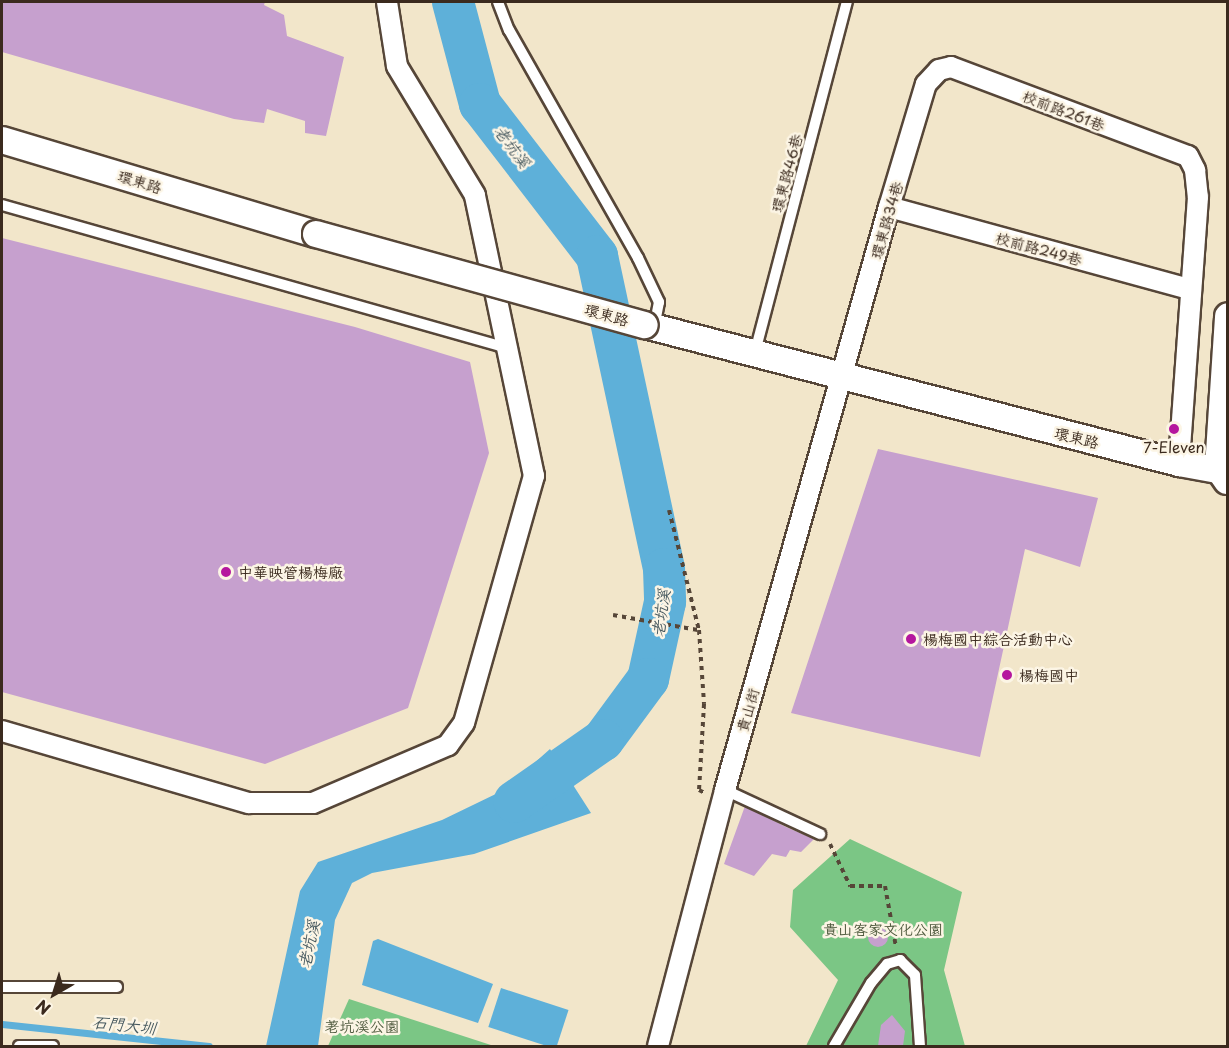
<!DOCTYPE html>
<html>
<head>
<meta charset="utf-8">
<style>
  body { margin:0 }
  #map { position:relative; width:1229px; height:1048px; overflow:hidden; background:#f2e6ca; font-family:"Playpen Sans","LXGW WenKai TC",sans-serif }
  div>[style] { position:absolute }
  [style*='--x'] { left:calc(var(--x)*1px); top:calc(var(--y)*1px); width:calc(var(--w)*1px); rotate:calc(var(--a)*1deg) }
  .green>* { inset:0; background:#7bc685 }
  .water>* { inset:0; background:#5eb0d9; transform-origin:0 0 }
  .stream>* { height:7px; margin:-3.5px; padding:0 3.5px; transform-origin:3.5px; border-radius:3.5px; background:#5eb0d9 }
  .river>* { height:42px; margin:-21px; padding:0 21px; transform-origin:21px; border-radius:21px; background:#5eb0d9 }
  .building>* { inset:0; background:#c6a0ce }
  .round { border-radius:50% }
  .path>* { height:4px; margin-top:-2px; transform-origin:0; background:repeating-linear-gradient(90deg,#564638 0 4.5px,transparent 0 9px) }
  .roads { filter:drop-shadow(2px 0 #564638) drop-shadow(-2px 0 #564638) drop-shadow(0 2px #564638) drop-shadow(0 -2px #564638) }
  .service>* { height:10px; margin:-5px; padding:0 5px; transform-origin:5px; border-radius:5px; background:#fff }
  .minor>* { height:20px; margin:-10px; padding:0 10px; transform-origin:10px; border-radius:10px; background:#fff }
  .tertiary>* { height:26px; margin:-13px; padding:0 13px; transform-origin:13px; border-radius:13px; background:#fff }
  .bridges { filter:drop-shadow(2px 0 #564638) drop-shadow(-2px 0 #564638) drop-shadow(0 2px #564638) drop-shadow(0 -2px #564638) }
  .tertiary-bridge>* { height:26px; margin:-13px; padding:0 13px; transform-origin:13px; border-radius:13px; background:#fff }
  .dots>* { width:16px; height:16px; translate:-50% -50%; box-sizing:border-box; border:3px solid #fcf5e5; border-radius:50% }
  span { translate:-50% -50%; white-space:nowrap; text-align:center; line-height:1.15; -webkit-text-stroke:5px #fcf5e5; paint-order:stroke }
  .street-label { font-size:15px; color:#3b2a1e }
  .poi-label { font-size:15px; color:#3b2a1e }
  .left { translate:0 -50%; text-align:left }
  .park-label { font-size:15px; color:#4e593d }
  .water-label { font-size:16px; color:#47595f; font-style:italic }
  .frame { position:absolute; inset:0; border:3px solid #3b2a1e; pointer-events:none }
  .north { position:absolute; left:24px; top:964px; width:60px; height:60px; -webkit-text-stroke:4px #fcf5e5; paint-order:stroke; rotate:219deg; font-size:16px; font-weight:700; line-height:24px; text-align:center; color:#3b2a1e }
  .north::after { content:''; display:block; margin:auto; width:21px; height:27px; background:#3b2a1e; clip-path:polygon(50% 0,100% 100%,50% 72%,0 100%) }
</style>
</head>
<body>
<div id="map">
  <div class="green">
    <div style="clip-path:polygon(850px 839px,962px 892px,944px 970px,965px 1046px,806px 1046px,838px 980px,790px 927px,793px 890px)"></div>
    <div style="clip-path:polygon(349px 999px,494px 1046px,328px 1046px)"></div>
  </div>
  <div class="water">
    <div style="clip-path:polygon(550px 749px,591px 813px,474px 854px,372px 873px,352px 883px,335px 920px,318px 1046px,266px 1046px,300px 891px,318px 862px,442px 820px,504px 790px)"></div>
    <div style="clip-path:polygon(378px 939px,493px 984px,478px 1023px,362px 985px,373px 941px)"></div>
    <div style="left:501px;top:988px;width:71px;height:41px;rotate:18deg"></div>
  </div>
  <div class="stream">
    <div style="--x:2;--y:1024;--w:208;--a:6.1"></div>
  </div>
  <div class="river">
    <div style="--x:453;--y:2;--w:106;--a:75.2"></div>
    <div style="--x:480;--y:104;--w:192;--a:52.4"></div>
    <div style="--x:597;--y:256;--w:320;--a:77.9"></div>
    <div style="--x:664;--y:569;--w:33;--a:88"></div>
    <div style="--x:665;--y:602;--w:79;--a:102.4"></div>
    <div style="--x:648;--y:679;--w:76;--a:126.4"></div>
    <div style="--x:603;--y:740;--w:108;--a:145.1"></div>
  </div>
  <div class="building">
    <div style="clip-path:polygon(2px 2px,265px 2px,264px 5px,284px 15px,287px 36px,344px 57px,326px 136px,305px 133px,305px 121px,267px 109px,264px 123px,234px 119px,2px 52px)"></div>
    <div style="clip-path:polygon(2px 238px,355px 327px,470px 362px,489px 453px,408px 708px,265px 764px,2px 692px)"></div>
    <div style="clip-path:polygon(878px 449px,1098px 498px,1080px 567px,1025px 549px,980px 757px,791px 713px)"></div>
    <div style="clip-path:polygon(745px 806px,786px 827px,814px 839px,801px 852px,790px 850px,786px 857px,772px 854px,754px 876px,724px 864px)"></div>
    <div class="round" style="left:868px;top:927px;width:20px;height:20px"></div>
    <div style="clip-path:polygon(892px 1015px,905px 1031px,903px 1046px,878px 1046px,881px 1025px)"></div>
  </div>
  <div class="path">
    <div style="--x:669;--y:510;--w:124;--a:76"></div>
    <div style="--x:699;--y:630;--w:74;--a:86.1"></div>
    <div style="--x:704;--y:704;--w:86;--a:93.3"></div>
    <div style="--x:699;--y:790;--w:7;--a:27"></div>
    <div style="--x:613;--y:615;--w:86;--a:10"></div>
    <div style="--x:830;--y:844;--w:47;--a:64.5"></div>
    <div style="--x:850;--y:886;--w:35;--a:0"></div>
    <div style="--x:885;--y:886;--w:62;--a:79.8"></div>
  </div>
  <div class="roads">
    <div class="service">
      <div style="--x:498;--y:2;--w:30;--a:69"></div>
      <div style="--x:509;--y:30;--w:262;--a:60.5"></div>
      <div style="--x:638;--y:258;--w:49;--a:64.5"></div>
      <div style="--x:659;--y:302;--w:25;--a:101"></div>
      <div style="--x:2;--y:205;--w:525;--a:15.81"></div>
      <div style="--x:755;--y:352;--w:362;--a:-75.3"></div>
      <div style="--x:725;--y:790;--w:105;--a:24.9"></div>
      <div style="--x:2;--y:987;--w:115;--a:0"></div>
      <div style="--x:19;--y:1046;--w:34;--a:0"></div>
      <div style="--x:834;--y:1046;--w:73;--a:-59.6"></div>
      <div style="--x:871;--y:983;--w:25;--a:-50"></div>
      <div style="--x:887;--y:964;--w:14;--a:-17"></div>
      <div style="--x:900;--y:960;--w:21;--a:45"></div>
      <div style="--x:915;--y:975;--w:71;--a:86"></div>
    </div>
    <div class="minor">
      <div style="--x:889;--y:207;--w:311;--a:15.3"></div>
      <div style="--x:2;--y:731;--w:257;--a:16.3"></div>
      <div style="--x:249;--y:803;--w:64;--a:0"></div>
      <div style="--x:313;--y:803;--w:147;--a:-23.2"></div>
      <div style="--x:448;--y:745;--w:27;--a:-54"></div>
      <div style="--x:464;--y:723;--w:257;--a:-74.2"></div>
      <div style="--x:534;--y:476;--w:287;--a:-101.9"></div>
      <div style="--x:475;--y:195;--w:151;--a:-121.2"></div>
      <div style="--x:397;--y:66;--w:65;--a:-98.9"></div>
      <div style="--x:658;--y:1046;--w:265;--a:-75.3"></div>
      <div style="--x:725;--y:790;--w:606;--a:-74.29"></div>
      <div style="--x:889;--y:207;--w:128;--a:-73.3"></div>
      <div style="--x:926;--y:84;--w:19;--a:-47"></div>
      <div style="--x:939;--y:70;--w:12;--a:-14"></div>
      <div style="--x:951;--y:67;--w:253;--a:20.6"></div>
      <div style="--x:1188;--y:156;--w:16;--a:63"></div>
      <div style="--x:1195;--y:170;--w:27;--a:84"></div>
      <div style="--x:1198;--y:197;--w:267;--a:94.1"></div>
    </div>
    <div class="tertiary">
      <div style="--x:2;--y:140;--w:328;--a:16.7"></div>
      <div style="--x:645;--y:325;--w:552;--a:14.49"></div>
      <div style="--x:1179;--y:463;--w:50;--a:10.4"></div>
      <div style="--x:1227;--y:481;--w:16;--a:-125"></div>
      <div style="--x:1218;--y:468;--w:152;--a:-86.2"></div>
    </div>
  </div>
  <div class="bridges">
    <div class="tertiary-bridge">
      <div style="--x:316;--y:234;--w:341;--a:15.5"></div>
    </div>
  </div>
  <div class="dots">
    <div style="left:1174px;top:429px;background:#b5179e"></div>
    <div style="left:226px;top:572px;background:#b5179e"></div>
    <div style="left:911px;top:639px;background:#b5179e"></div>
    <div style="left:1007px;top:675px;background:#b5179e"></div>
  </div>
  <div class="street-label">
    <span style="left:1064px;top:110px;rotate:21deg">校前路261巷</span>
    <span style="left:786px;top:173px;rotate:-75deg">環東路46巷</span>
    <span style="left:140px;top:181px;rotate:17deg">環東路</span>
    <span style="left:886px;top:220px;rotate:-74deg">環東路34巷</span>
    <span style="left:1039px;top:248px;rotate:15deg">校前路249巷</span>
    <span style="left:607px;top:314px;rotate:16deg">環東路</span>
    <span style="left:1077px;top:437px;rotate:14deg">環東路</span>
    <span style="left:747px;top:710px;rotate:-74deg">貴山街</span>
  </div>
  <div class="poi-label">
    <span style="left:1174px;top:447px">7-Eleven</span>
    <span class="left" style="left:238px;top:572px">中華映管楊梅廠</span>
    <span class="left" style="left:923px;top:639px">楊梅國中綜合活動中心</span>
    <span class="left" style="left:1019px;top:675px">楊梅國中</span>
  </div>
  <div class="park-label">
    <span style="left:883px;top:929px">貴山客家文化公園</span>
    <span style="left:362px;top:1026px">荖坑溪公園</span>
  </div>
  <div class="water-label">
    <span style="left:513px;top:146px;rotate:53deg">老坑溪</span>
    <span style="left:660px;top:613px;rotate:-82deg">老坑溪</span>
    <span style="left:308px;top:944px;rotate:-78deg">老坑溪</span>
    <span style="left:124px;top:1024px;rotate:6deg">石門大圳</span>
  </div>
  <div class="frame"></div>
  <div class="north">N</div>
</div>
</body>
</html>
